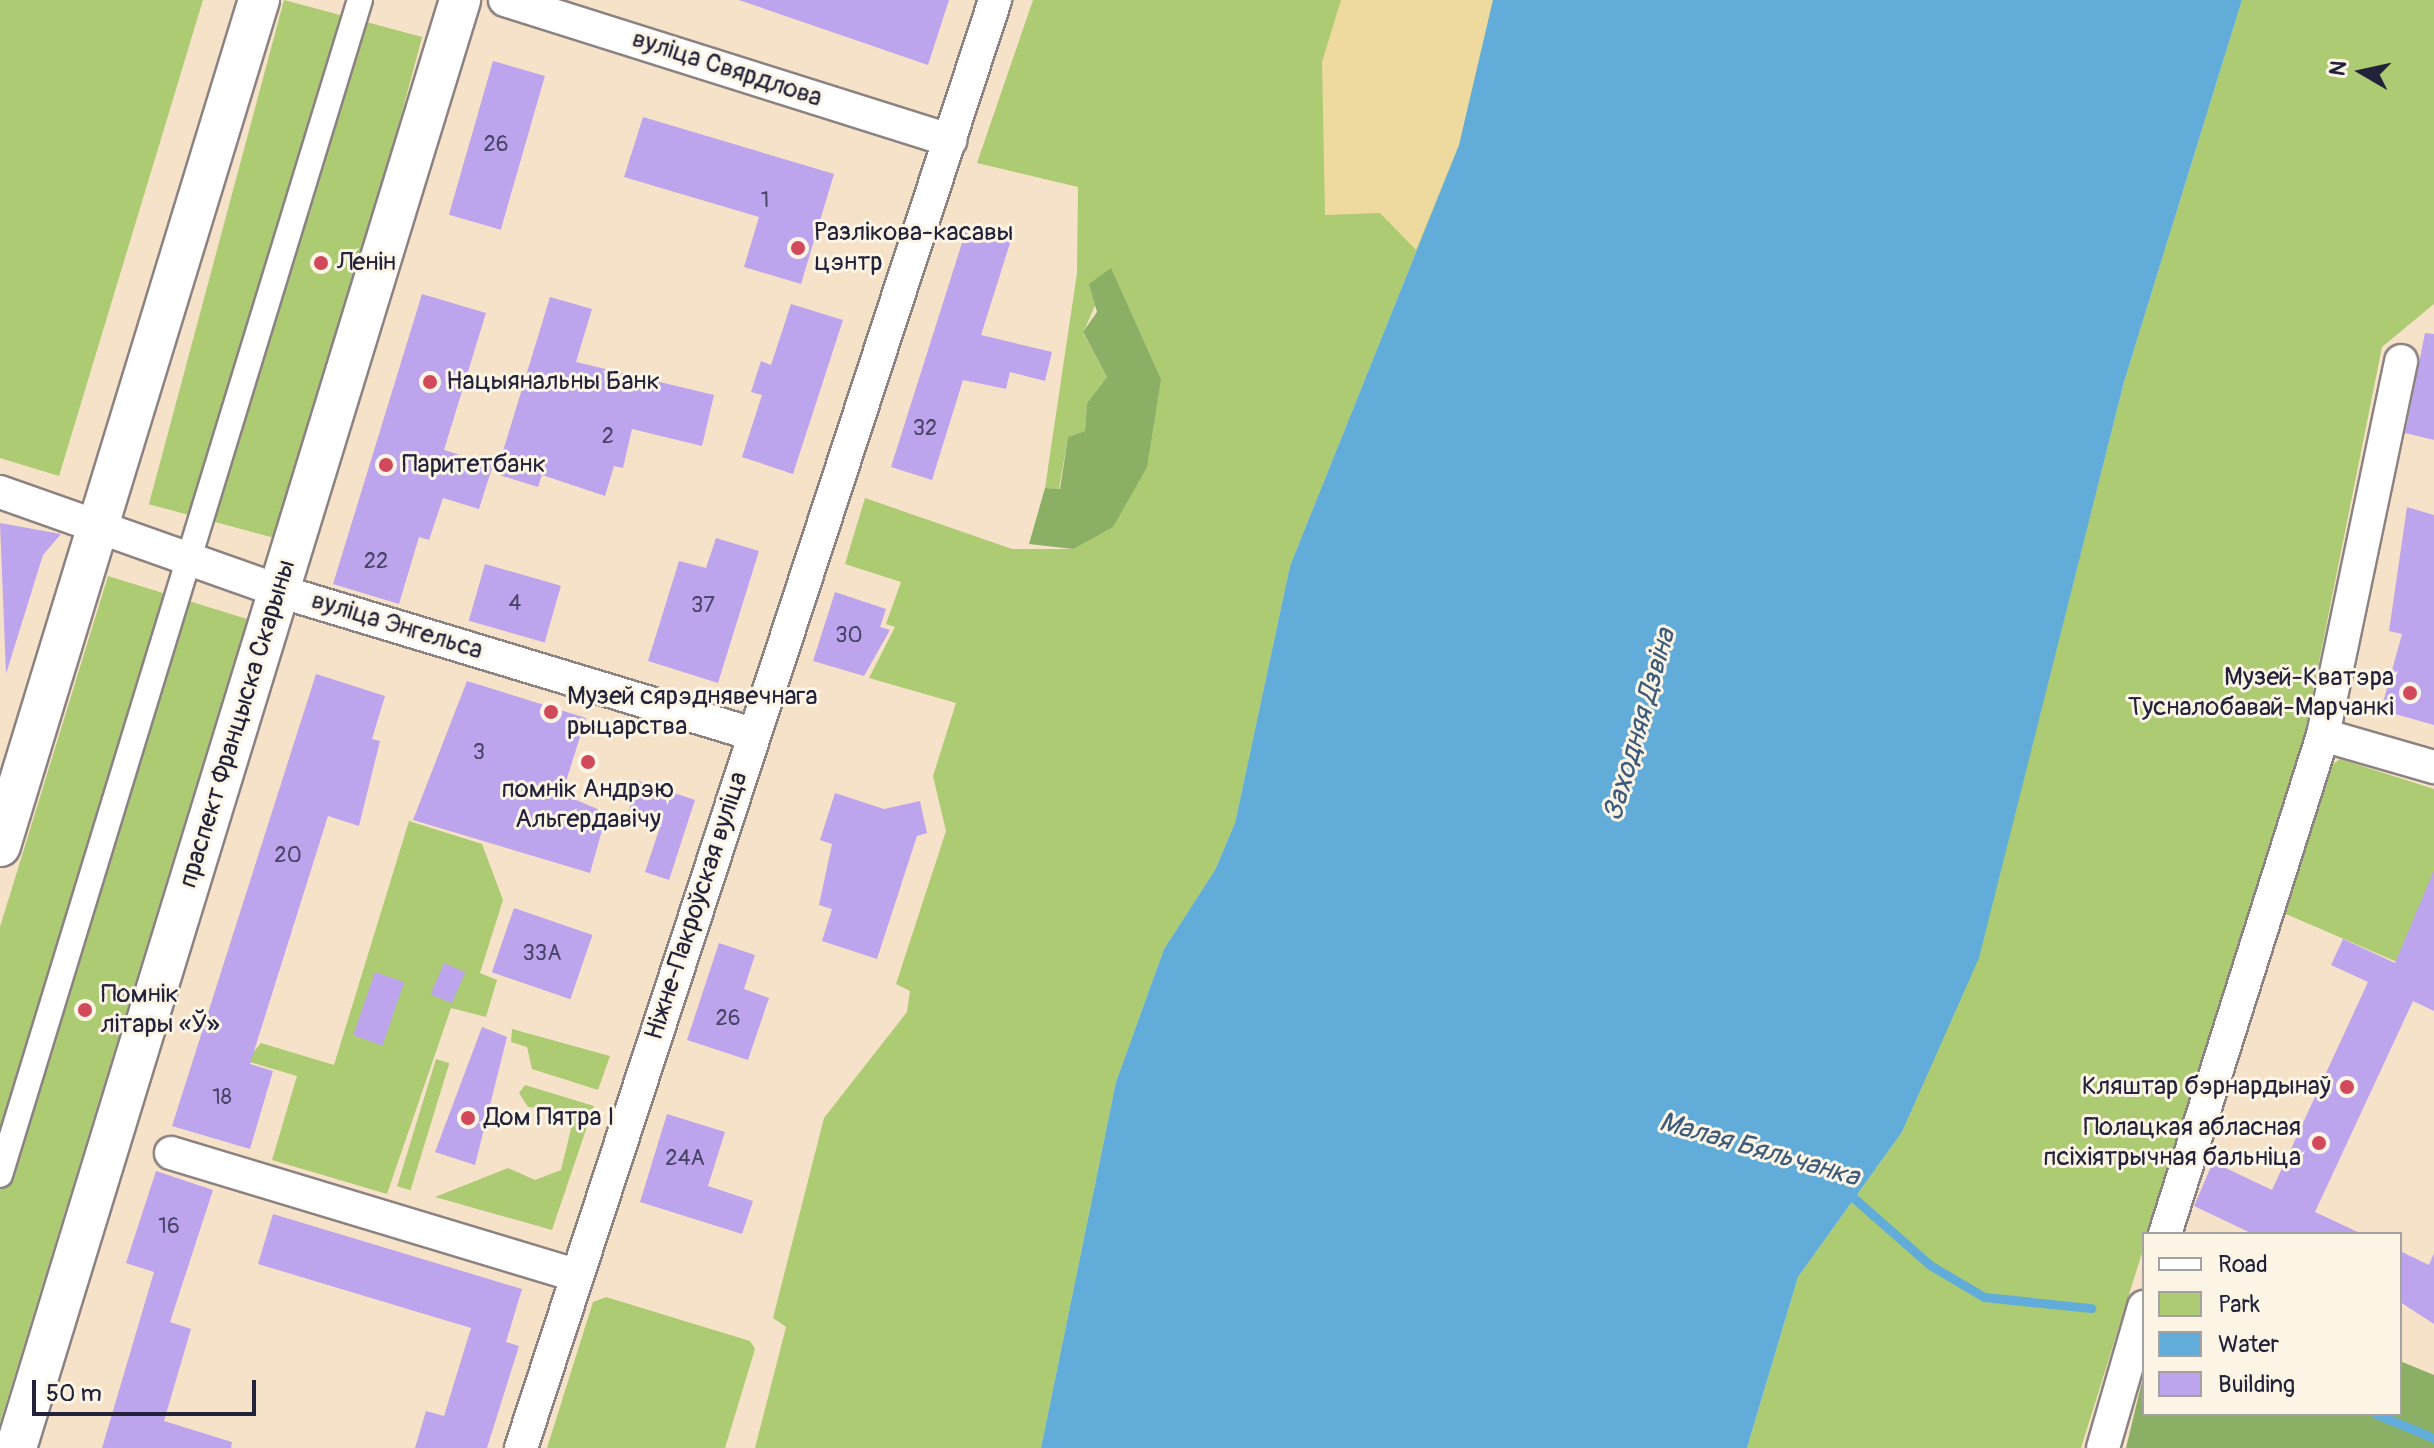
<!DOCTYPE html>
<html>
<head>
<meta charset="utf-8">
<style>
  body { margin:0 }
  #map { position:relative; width:2434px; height:1448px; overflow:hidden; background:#f6e2c8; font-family:Pangolin,sans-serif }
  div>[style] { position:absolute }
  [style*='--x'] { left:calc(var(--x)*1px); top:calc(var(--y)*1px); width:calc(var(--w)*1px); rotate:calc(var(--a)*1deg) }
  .green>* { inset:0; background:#adcb73; transform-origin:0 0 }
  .forest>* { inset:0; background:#8aaf65 }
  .sand>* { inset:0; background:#eeda9e }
  .water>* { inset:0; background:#61acd9 }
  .stream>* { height:9px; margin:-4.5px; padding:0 4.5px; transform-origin:4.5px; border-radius:4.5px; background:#61acd9 }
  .building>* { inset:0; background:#bda5ed; transform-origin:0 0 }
  .roads { filter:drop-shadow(2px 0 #8c8282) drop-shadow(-2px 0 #8c8282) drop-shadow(0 2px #8c8282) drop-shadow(0 -2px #8c8282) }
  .pedestrian>* { height:24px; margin:-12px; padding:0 12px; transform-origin:12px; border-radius:12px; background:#fff }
  .minor>* { height:32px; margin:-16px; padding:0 16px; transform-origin:16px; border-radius:16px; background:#fff }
  .tertiary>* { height:40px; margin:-20px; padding:0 20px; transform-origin:20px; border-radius:20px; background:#fff }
  .dots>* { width:22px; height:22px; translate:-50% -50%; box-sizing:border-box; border:4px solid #fcf5e5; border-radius:50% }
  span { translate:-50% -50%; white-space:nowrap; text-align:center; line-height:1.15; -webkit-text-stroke:6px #fcf5e5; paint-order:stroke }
  .number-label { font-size:22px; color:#494368 }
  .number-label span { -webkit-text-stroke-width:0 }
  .street-label { font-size:26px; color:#22223b }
  .poi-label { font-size:26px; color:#22223b }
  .left { translate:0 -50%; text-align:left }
  .right { translate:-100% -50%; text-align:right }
  .water-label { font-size:28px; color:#3b597a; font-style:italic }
  .legend { position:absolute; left:2142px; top:1232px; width:260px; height:184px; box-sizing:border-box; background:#fcf5e5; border:2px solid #a5a1a1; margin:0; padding:10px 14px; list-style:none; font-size:24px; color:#22223b }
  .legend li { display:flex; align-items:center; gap:16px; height:40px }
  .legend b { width:40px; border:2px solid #a5a1a1 }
  .north { position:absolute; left:2322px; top:32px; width:80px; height:80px; -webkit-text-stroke:6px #fcf5e5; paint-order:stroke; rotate:279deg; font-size:22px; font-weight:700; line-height:32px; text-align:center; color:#22223b }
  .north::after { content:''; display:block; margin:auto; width:28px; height:36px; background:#22223b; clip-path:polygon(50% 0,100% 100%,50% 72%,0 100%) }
  .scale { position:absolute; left:32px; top:1380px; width:224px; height:36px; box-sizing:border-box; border:4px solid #22223b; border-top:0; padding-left:10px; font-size:24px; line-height:28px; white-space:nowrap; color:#22223b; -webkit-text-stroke:6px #fcf5e5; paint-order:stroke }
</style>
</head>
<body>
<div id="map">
  <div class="green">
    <div style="clip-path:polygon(0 0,203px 0,59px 476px,0 458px)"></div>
    <div style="left:284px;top:0;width:143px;height:522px;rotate:15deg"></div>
    <div style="clip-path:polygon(1033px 0,1493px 0,1459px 145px,1290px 566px,1235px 823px,1215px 870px,1164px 949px,1116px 1082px,1041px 1448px,755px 1448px,786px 1327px,773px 1318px,824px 1118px,907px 1012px,910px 991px,896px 984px,946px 831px,933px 776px,956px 703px,869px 678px,895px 627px,886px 624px,901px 582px,845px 564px,865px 498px,1012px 549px,1073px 549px,1161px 379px,1111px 269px,1083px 333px,1107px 377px,1087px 403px,1085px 431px,1068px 437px,1059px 489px,1045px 488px,1077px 273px,1078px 187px,977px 163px)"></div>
    <div style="clip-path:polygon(2242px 0,2434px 0,2434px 304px,2382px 347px,2305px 732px,2081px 1448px,1747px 1448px,1798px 1277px,1902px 1132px,1978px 958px,2124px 382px)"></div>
    <div style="clip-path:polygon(108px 576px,247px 619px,0 1423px,0 927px)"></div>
    <div style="clip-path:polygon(2340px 759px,2434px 789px,2434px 978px,2279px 911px,2325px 770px)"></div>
    <div style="clip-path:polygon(409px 821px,482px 844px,503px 900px,480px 973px,497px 980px,486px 1017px,451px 1008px,387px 1194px,272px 1160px,297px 1076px,246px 1061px,261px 1043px,334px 1065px)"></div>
    <div style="clip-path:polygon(512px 1029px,610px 1056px,598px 1090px,532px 1069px,527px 1047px,511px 1042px)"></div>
    <div style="left:436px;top:1059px;width:14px;height:133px;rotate:17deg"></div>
    <div style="clip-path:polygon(525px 1085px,594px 1106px,552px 1230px,435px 1197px,508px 1168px,535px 1180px,561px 1170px,571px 1129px,551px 1109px,528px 1107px,519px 1093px)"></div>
    <div style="clip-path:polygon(606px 1297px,750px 1341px,755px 1349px,725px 1448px,547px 1448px,593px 1302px)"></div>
  </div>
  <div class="forest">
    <div style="clip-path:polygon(1111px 268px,1161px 379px,1147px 467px,1113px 527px,1073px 549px,1029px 544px,1045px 488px,1060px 489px,1068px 437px,1085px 431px,1087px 403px,1107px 377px,1083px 332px,1097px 312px,1089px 284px)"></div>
    <div style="clip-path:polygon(2400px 1361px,2434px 1375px,2434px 1448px,2126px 1448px,2144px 1373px,2144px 1414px,2400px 1414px)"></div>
  </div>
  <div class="sand">
    <div style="clip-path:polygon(1341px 0,1493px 0,1459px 145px,1416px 250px,1380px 213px,1325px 215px,1322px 62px)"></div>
  </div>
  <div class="water">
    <div style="clip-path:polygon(1493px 0,2242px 0,2124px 382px,1979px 958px,1902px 1132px,1798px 1277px,1747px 1448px,1041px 1448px,1116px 1082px,1164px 949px,1215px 870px,1235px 823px,1290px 566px,1459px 145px)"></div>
  </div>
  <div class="stream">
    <div style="--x:1848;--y:1193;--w:109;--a:41.3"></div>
    <div style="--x:1930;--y:1265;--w:63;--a:30.7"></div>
    <div style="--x:1984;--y:1297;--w:108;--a:5.9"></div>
    <div style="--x:2376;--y:1414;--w:63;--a:22.5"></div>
  </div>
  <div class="building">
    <div style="clip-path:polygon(739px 0,949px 0,928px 65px)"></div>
    <div style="left:493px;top:61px;width:54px;height:160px;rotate:16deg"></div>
    <div style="clip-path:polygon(643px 117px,834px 174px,801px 284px,744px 267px,759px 217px,624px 177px)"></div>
    <div style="clip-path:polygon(967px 227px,1011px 240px,981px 335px,1052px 352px,1045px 381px,1010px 372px,1006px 389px,963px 380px,932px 480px,891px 467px)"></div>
    <div style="clip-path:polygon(422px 294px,486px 313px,444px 450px,493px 465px,479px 509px,443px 498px,429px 540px,419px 537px,399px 604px,333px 584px)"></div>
    <div style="clip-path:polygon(550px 297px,592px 309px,576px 362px,714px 395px,702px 446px,632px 429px,623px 468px,614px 466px,605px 496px,542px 475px,538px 487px,496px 474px)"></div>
    <div style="clip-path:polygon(791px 304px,843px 320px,793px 474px,742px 457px,762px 395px,751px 392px,761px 361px,771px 365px)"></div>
    <div style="clip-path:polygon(2425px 333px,2434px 334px,2434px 440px,2405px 433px)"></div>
    <div style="clip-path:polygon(2407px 507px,2434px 515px,2434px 725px,2381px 710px,2402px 634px,2389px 631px)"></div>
    <div style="clip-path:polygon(0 523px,61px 534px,43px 555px,6px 674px)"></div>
    <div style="clip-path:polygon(716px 538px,759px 551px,718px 683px,648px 661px,679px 561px,706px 568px)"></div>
    <div style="left:485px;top:564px;width:79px;height:59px;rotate:16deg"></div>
    <div style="clip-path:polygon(835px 592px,886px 609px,880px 627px,890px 630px,864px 676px,813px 661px)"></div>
    <div style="clip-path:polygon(316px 674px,385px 696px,372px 739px,380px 741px,359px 826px,328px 816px,250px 1064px,273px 1071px,250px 1149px,172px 1126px)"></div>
    <div style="clip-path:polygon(467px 681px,586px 718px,562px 794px,607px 813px,590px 873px,413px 820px)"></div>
    <div style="clip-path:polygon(638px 781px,695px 800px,669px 880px,645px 872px,662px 821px,629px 810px)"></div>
    <div style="clip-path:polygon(835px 793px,884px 809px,920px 801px,927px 833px,917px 836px,877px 959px,822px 941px,832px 909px,819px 905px,832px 844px,820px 840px)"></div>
    <div style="clip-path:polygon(2434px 870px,2434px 1011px,2413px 1001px,2315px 1212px,2362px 1234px,2253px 1234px,2194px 1206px,2213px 1162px,2272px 1190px,2368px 982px,2331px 965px,2343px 939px,2395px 963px)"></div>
    <div style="left:514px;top:908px;width:83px;height:68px;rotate:19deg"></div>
    <div style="clip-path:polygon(719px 943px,755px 955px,744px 989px,769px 998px,748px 1060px,687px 1040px)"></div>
    <div style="left:444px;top:963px;width:23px;height:34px;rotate:23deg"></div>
    <div style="left:375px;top:972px;width:31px;height:67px;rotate:19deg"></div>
    <div style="clip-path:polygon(482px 1027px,507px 1037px,475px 1165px,435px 1152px)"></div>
    <div style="clip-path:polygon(667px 1114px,725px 1132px,708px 1186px,753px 1201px,742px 1234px,640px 1202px)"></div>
    <div style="clip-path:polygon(156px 1171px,213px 1190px,170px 1322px,191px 1329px,164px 1421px,232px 1442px,231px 1448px,102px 1448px,154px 1272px,126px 1263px)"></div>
    <div style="clip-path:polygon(273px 1214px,522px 1289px,506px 1342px,519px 1346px,487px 1448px,415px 1448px,426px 1411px,444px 1416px,471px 1328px,258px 1264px)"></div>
    <div style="clip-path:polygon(2400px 1251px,2429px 1265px,2434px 1253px,2434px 1324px,2400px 1302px)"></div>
  </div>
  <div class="roads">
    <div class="pedestrian">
      <div style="--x:0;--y:1175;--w:1229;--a:-72.97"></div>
    </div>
    <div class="minor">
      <div style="--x:505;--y:0;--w:467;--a:17.5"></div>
      <div style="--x:0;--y:492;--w:296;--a:19.5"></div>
      <div style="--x:279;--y:591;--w:496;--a:16.8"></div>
      <div style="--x:2323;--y:735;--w:116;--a:16.1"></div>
      <div style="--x:171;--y:1153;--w:423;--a:16.8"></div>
      <div style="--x:2165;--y:1234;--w:523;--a:-72.43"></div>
      <div style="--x:2323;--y:735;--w:382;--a:-78.2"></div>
      <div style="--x:521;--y:1448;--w:1524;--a:-71.87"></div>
      <div style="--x:2103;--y:1448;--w:147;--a:-73.8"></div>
    </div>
    <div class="tertiary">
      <div style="--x:0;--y:846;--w:885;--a:-72.98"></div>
      <div style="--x:16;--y:1448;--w:1515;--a:-72.95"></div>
    </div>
  </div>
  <div class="dots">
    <div style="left:798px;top:248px;background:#d1495b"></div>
    <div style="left:321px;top:263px;background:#d1495b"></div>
    <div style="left:430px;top:382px;background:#d1495b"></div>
    <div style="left:386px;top:465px;background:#d1495b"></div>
    <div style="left:2410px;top:693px;background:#d1495b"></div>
    <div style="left:551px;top:712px;background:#d1495b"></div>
    <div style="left:588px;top:762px;background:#d1495b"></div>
    <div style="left:85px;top:1010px;background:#d1495b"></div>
    <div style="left:2347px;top:1087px;background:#d1495b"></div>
    <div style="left:468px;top:1118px;background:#d1495b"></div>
    <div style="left:2319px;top:1143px;background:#d1495b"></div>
  </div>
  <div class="number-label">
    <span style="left:496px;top:145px">26</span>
    <span style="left:765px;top:201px">1</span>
    <span style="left:925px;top:429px">32</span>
    <span style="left:608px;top:437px">2</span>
    <span style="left:376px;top:562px">22</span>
    <span style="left:515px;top:604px">4</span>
    <span style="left:703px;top:606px">37</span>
    <span style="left:849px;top:636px">30</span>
    <span style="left:479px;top:753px">3</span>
    <span style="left:288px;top:856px">20</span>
    <span style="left:542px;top:954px">33А</span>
    <span style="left:728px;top:1019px">26</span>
    <span style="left:222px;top:1098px">18</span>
    <span style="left:685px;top:1159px">24А</span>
    <span style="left:169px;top:1227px">16</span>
  </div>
  <div class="street-label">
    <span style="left:727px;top:69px;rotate:18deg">вуліца Свярдлова</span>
    <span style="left:397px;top:626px;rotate:17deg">вуліца Энгельса</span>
    <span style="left:238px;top:724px;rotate:-73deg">праспект Францыска Скарыны</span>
    <span style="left:697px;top:906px;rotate:-72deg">Ніжне-Пакроўская вуліца</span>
  </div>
  <div class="poi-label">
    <span class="left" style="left:814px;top:248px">Разлікова-касавы<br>цэнтр</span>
    <span class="left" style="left:337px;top:263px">Ленін</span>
    <span class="left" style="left:446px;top:382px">Нацыянальны Банк</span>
    <span class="left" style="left:402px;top:465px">Паритетбанк</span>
    <span class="right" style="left:2394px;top:693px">Музей-Кватэра<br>Тусналобавай-Марчанкі</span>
    <span class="left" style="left:567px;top:712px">Музей сярэднявечнага<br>рыцарства</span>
    <span style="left:588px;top:805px">помнік Андрэю<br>Альгердавічу</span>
    <span class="left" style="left:101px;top:1010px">Помнік<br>літары «Ў»</span>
    <span class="right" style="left:2331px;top:1087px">Кляштар бэрнардынаў</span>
    <span class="left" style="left:484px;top:1118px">Дом Пятра І</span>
    <span class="right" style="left:2301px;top:1143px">Полацкая абласная<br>псіхіятрычная бальніца</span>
  </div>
  <div class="water-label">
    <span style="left:1640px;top:725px;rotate:-74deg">Заходняя Дзвіна</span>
    <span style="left:1759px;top:1150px;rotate:16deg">Малая Бяльчанка</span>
  </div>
  <ul class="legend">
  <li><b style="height:10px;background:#fff"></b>Road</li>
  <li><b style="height:22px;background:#adcb73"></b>Park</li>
  <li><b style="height:22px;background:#61acd9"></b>Water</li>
  <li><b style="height:22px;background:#bda5ed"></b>Building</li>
  </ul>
  <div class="north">N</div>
  <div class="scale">50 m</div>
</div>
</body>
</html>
